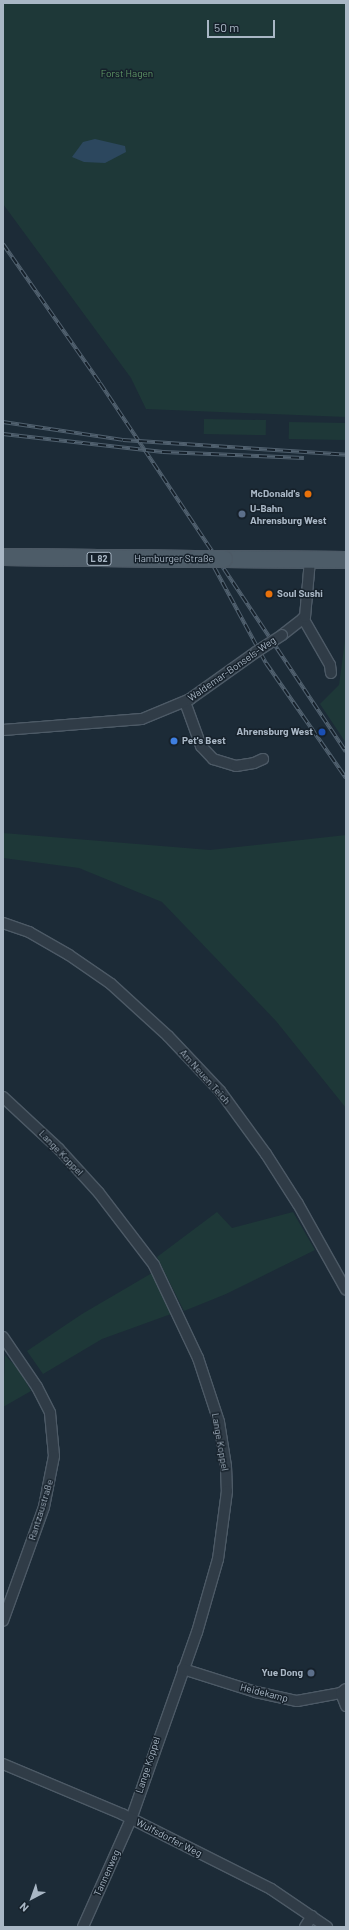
<!DOCTYPE html>
<html>
<head>
<meta charset="utf-8">
<style>
  body { margin:0 }
  #map { position:relative; width:349px; height:1930px; overflow:hidden; background:#1c2b37; font-family:Barlow,sans-serif }
  div>[style] { position:absolute }
  [style*='--x'] { left:calc(var(--x)*1px); top:calc(var(--y)*1px); width:calc(var(--w)*1px); rotate:calc(var(--a)*1deg) }
  .green>* { inset:0; background:#1e3838; transform-origin:0 0 }
  .water>* { inset:0; background:#2c475e }
  .roads { filter:drop-shadow(1px 0 #4d5a66) drop-shadow(-1px 0 #4d5a66) drop-shadow(0 1px #4d5a66) drop-shadow(0 -1px #4d5a66) }
  .minor>* { height:10px; margin:-5px; padding:0 5px; transform-origin:5px; border-radius:5px; background:#303c47 }
  .primary>* { height:16px; margin:-8px; padding:0 8px; transform-origin:8px; border-radius:8px; background:#4d5c68 }
  .rail>* { height:4px; margin-top:-2px; transform-origin:0; background:repeating-linear-gradient(90deg,#16212b 0 8px,#51616f 0 16px); box-sizing:border-box; border-block:1px solid #51616f }
  .bridges { filter:drop-shadow(1px 0 #4d5a66) drop-shadow(-1px 0 #4d5a66) drop-shadow(0 1px #4d5a66) drop-shadow(0 -1px #4d5a66) }
  .minor-bridge>* { height:10px; margin:-5px; padding:0 5px; transform-origin:5px; border-radius:5px; background:#303c47 }
  .primary-bridge>* { height:16px; margin:-8px; padding:0 8px; transform-origin:8px; border-radius:8px; background:#4d5c68 }
  .dots>* { width:11px; height:11px; translate:-50% -50%; box-sizing:border-box; border:2px solid #16212b; border-radius:50% }
  span { translate:-50% -50%; white-space:nowrap; text-align:center; line-height:1.15; -webkit-text-stroke:3px #16212b; paint-order:stroke }
  .shield-label span { padding:1px 3px; background:#16212b; border:1px solid; border-radius:3px; -webkit-text-stroke-width:0 }
  .shield-label { font-size:9px; color:#a9b7c5; font-weight:700 }
  .park-label { font-size:10px; color:#5f9766 }
  .poi-label { font-size:10px; color:#a9b7c5; font-weight:700 }
  .right { translate:-100% -50%; text-align:right }
  .left { translate:0 -50%; text-align:left }
  .street-label { font-size:10px; color:#a9b7c5 }
  .frame { position:absolute; inset:0; border:4px solid #a9b7c5; pointer-events:none }
  .north { position:absolute; left:12px; top:1878px; width:40px; height:40px; -webkit-text-stroke:3px #16212b; paint-order:stroke; rotate:221deg; font-size:11px; font-weight:700; line-height:16px; text-align:center; color:#a9b7c5 }
  .north::after { content:''; display:block; margin:auto; width:14px; height:18px; background:#a9b7c5; clip-path:polygon(50% 0,100% 100%,50% 72%,0 100%) }
  .scale { position:absolute; left:207px; top:20px; width:68px; height:18px; box-sizing:border-box; border:2px solid #a9b7c5; border-top:0; padding-left:5px; font-size:12px; line-height:14px; white-space:nowrap; color:#a9b7c5; -webkit-text-stroke:3px #16212b; paint-order:stroke }
</style>
</head>
<body>
<div id="map">
  <div class="green">
    <div style="clip-path:polygon(3px 3px,346px 3px,346px 417px,146px 409px,131px 378px,3px 204px)"></div>
    <div style="left:204px;top:419px;width:62px;height:15px;rotate:1deg"></div>
    <div style="left:289px;top:422px;width:57px;height:17px;rotate:1deg"></div>
    <div style="clip-path:polygon(346px 633px,346px 743px,320px 704px,339px 685px)"></div>
    <div style="clip-path:polygon(3px 833px,210px 850px,346px 835px,346px 1108px,276px 1021px,162px 902px,79px 868px,3px 858px)"></div>
    <div style="clip-path:polygon(217px 1212px,232px 1228px,293px 1212px,315px 1250px,226px 1294px,184px 1311px,157px 1257px)"></div>
    <div style="clip-path:polygon(152px 1273px,171px 1314px,102px 1339px,43px 1374px,27px 1351px,82px 1314px)"></div>
    <div style="clip-path:polygon(5px 1355px,19px 1370px,31px 1391px,3px 1407px)"></div>
  </div>
  <div class="water">
    <div style="clip-path:polygon(95px 139px,125px 146px,126px 152px,105px 163px,84px 162px,72px 157px,83px 142px)"></div>
  </div>
  <div class="roads">
    <div class="minor">
      <div style="--x:303;--y:618;--w:54;--a:60.1"></div>
      <div style="--x:330;--y:665;--w:8;--a:83"></div>
      <div style="--x:282;--y:635;--w:29;--a:-38"></div>
      <div style="--x:305;--y:617;--w:57;--a:-85"></div>
      <div style="--x:185;--y:702;--w:47;--a:70"></div>
      <div style="--x:201;--y:746;--w:18;--a:47"></div>
      <div style="--x:213;--y:759;--w:24;--a:17"></div>
      <div style="--x:236;--y:766;--w:18;--a:-9"></div>
      <div style="--x:254;--y:763;--w:10;--a:-24"></div>
      <div style="--x:3;--y:730;--w:139;--a:-4.5"></div>
      <div style="--x:142;--y:719;--w:52;--a:-22.6"></div>
      <div style="--x:190;--y:699;--w:81;--a:-35.5"></div>
      <div style="--x:3;--y:923;--w:28;--a:19"></div>
      <div style="--x:29;--y:932;--w:46;--a:29.9"></div>
      <div style="--x:69;--y:955;--w:51;--a:34.6"></div>
      <div style="--x:111;--y:984;--w:77;--a:42.4"></div>
      <div style="--x:168;--y:1036;--w:76;--a:46.6"></div>
      <div style="--x:220;--y:1091;--w:78;--a:53.9"></div>
      <div style="--x:266;--y:1154;--w:59;--a:57.4"></div>
      <div style="--x:298;--y:1204;--w:98;--a:60.8"></div>
      <div style="--x:3;--y:1097;--w:76;--a:42.9"></div>
      <div style="--x:59;--y:1149;--w:59;--a:47.7"></div>
      <div style="--x:99;--y:1193;--w:91;--a:52.6"></div>
      <div style="--x:154;--y:1265;--w:103;--a:64.7"></div>
      <div style="--x:198;--y:1358;--w:67;--a:71.8"></div>
      <div style="--x:219;--y:1422;--w:45;--a:81"></div>
      <div style="--x:226;--y:1466;--w:25;--a:88"></div>
      <div style="--x:227;--y:1491;--w:69;--a:97.5"></div>
      <div style="--x:218;--y:1559;--w:76;--a:106"></div>
      <div style="--x:197;--y:1632;--w:198;--a:109.4"></div>
      <div style="--x:131;--y:1819;--w:118;--a:114"></div>
      <div style="--x:3;--y:1337;--w:60;--a:55.8"></div>
      <div style="--x:37;--y:1387;--w:29;--a:63"></div>
      <div style="--x:50;--y:1413;--w:43;--a:84.7"></div>
      <div style="--x:54;--y:1456;--w:52;--a:101.1"></div>
      <div style="--x:44;--y:1507;--w:121;--a:109.8"></div>
      <div style="--x:183;--y:1669;--w:77;--a:17.5"></div>
      <div style="--x:256;--y:1692;--w:42;--a:12.4"></div>
      <div style="--x:297;--y:1701;--w:45;--a:-10.3"></div>
      <div style="--x:341;--y:1693;--w:6;--a:-39"></div>
      <div style="--x:341;--y:1693;--w:14;--a:69"></div>
      <div style="--x:3;--y:1764;--w:129;--a:22.8"></div>
      <div style="--x:122;--y:1814;--w:167;--a:26.7"></div>
      <div style="--x:271;--y:1889;--w:68;--a:34.2"></div>
      <div style="--x:305;--y:1927;--w:13;--a:-58"></div>
    </div>
    <div class="primary">
      <div style="--x:3;--y:557;--w:192;--a:0.6"></div>
      <div style="--x:224;--y:559;--w:122;--a:0.5"></div>
    </div>
  </div>
  <div class="rail">
    <div style="--x:3;--y:244;--w:169;--a:55.1"></div>
    <div style="--x:100;--y:383;--w:443;--a:56.3"></div>
    <div style="--x:3;--y:422;--w:121;--a:8.5"></div>
    <div style="--x:123;--y:440;--w:224;--a:3.8"></div>
    <div style="--x:3;--y:434;--w:161;--a:6.4"></div>
    <div style="--x:163;--y:452;--w:141;--a:2.4"></div>
    <div style="--x:207;--y:554;--w:124;--a:61.6"></div>
    <div style="--x:266;--y:663;--w:140;--a:55.2"></div>
  </div>
  <div class="bridges">
    <div class="minor-bridge">
      <div style="--x:256;--y:652;--w:31;--a:-33"></div>
    </div>
    <div class="primary-bridge">
      <div style="--x:195;--y:559;--w:29;--a:0"></div>
    </div>
  </div>
  <div class="dots">
    <div style="left:308px;top:494px;background:#e8710a"></div>
    <div style="left:242px;top:514px;background:#5c6f8a"></div>
    <div style="left:269px;top:594px;background:#e8710a"></div>
    <div style="left:322px;top:732px;background:#1a4fb4"></div>
    <div style="left:174px;top:741px;background:#3f7fe0"></div>
    <div style="left:311px;top:1673px;background:#5c6f8a"></div>
  </div>
  <div class="shield-label">
    <span style="left:99px;top:559px">L 82</span>
  </div>
  <div class="park-label">
    <span style="left:127px;top:74px">Forst Hagen</span>
  </div>
  <div class="poi-label">
    <span class="right" style="left:300px;top:494px">McDonald's</span>
    <span class="left" style="left:250px;top:514px">U-Bahn<br>Ahrensburg West</span>
    <span class="left" style="left:277px;top:594px">Soul Sushi</span>
    <span class="right" style="left:313px;top:732px">Ahrensburg West</span>
    <span class="left" style="left:182px;top:741px">Pet's Best</span>
    <span class="right" style="left:303px;top:1673px">Yue Dong</span>
  </div>
  <div class="street-label">
    <span style="left:174px;top:559px">Hamburger Straße</span>
    <span style="left:232px;top:669px;rotate:-35deg">Waldemar-Bonsels-Weg</span>
    <span style="left:205px;top:1077px;rotate:48deg">Am Neuen Teich</span>
    <span style="left:61px;top:1153px;rotate:46deg">Lange Koppel</span>
    <span style="left:220px;top:1442px;rotate:80deg">Lange Koppel</span>
    <span style="left:41px;top:1510px;rotate:-73deg">Rantzaustraße</span>
    <span style="left:264px;top:1693px;rotate:14deg">Heidekamp</span>
    <span style="left:148px;top:1765px;rotate:-72deg">Lange Koppel</span>
    <span style="left:169px;top:1838px;rotate:27deg">Wulfsdorfer Weg</span>
    <span style="left:107px;top:1873px;rotate:-66deg">Tannenweg</span>
  </div>
  <div class="frame"></div>
  <div class="north">N</div>
  <div class="scale">50 m</div>
</div>
</body>
</html>
